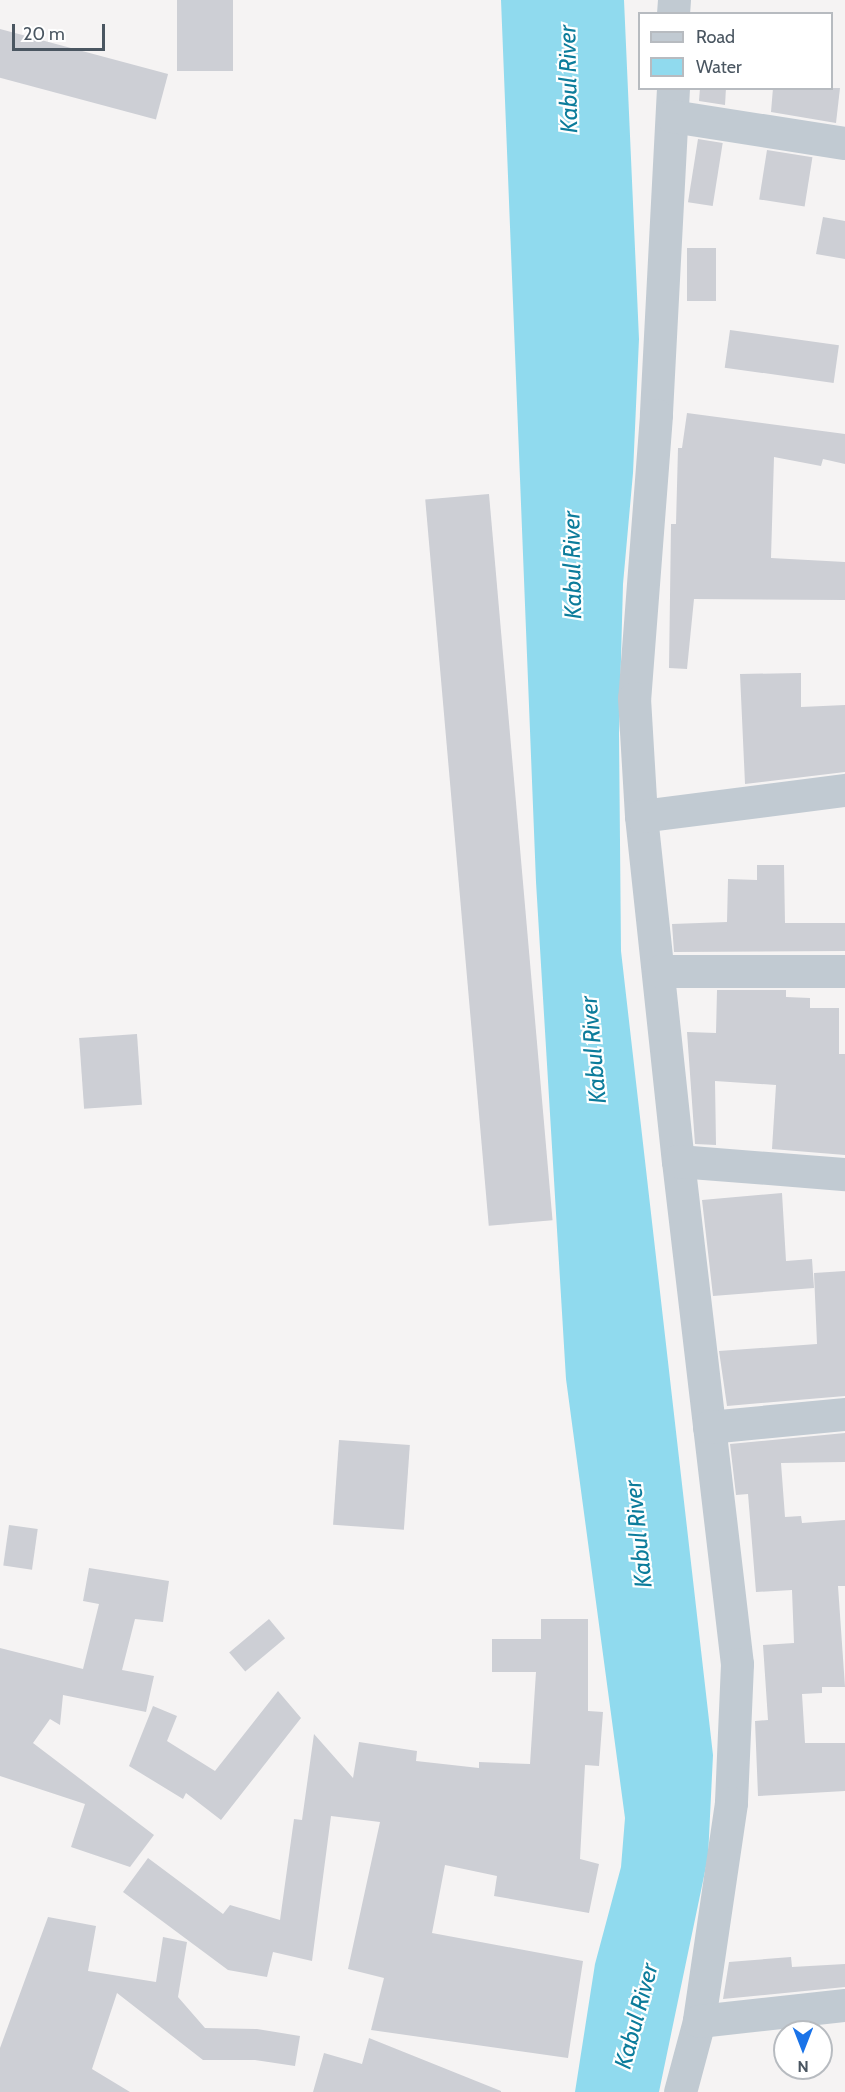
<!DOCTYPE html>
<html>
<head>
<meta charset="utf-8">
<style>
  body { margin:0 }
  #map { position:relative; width:845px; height:2092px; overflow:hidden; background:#f5f3f3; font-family:Cabin,sans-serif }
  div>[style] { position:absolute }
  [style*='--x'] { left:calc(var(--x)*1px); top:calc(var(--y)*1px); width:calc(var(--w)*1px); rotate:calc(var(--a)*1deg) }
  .water>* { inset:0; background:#90daee }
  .building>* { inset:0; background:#cdcfd5; transform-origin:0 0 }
  .minor>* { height:33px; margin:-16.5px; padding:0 16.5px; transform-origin:16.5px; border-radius:16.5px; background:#c1cad2 }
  span { translate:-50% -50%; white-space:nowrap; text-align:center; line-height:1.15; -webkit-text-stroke:4.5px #fff; paint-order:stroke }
  .water-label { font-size:24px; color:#0c7c9b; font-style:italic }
  .legend { position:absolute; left:638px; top:12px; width:195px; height:78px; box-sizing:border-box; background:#fff; border:2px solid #b7bbc0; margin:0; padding:8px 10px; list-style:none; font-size:18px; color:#4a5661 }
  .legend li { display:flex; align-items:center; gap:12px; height:30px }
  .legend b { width:30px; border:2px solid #b7bbc0 }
  .north { position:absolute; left:773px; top:2020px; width:60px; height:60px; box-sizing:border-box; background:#fff; border:2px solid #b7bbc0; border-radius:50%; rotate:180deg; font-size:16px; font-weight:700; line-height:24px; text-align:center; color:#4a5661 }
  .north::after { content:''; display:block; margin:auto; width:21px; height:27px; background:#1a73e8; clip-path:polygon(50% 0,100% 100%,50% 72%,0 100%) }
  .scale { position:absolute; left:12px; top:24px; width:93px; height:27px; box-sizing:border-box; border:3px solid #4a5661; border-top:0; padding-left:8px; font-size:18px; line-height:21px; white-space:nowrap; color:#4a5661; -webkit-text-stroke:4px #fff; paint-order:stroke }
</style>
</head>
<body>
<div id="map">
  <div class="water">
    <div style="clip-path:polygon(501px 0,624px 0,639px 339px,633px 473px,623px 584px,619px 733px,621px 951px,713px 1755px,708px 1857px,659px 2092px,575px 2092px,595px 1964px,621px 1867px,625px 1818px,566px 1379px,536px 882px)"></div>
  </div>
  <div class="building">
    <div style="left:177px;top:0;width:56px;height:71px"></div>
    <div style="left:0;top:29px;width:174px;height:47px;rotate:15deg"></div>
    <div style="clip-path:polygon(700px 88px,726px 88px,725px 105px,699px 101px)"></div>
    <div style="clip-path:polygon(773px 88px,840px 88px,836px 123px,771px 112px)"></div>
    <div style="left:698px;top:139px;width:25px;height:64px;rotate:9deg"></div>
    <div style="left:767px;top:150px;width:46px;height:50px;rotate:9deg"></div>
    <div style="clip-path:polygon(823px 217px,845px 221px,845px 259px,816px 254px)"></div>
    <div style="left:687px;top:248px;width:29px;height:53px"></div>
    <div style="left:730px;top:330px;width:110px;height:38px;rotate:8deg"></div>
    <div style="clip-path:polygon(687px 413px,845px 434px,845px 464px,823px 459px,821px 466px,774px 457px,771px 558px,845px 562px,845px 600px,694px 599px,687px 669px,669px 668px,671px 524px,676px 524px,678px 448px,682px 448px)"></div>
    <div style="left:489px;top:494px;width:729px;height:64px;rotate:85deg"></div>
    <div style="clip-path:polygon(801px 673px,801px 707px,845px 705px,845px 772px,745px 784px,740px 674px)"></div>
    <div style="clip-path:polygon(757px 865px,784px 865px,785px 923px,845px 923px,845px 951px,674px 952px,672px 924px,727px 922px,728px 879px,757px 880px)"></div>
    <div style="clip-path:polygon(717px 990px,786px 990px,786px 997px,810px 998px,810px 1008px,839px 1008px,839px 1054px,845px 1054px,845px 1155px,772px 1149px,776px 1085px,715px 1081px,716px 1145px,695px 1144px,687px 1032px,716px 1033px)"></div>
    <div style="left:137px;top:1034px;width:71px;height:58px;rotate:86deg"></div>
    <div style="clip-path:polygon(782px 1193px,786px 1261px,812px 1259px,814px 1288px,713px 1296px,702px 1200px)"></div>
    <div style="clip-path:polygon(845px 1271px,845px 1396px,727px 1406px,719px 1351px,817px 1344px,814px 1273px)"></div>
    <div style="clip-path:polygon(845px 1433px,845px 1462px,781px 1463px,785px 1517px,801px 1516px,802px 1523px,845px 1520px,845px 1586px,838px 1586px,845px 1687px,822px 1687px,822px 1693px,802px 1694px,805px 1743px,845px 1743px,845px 1791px,758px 1796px,755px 1721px,768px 1720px,763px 1645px,794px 1643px,792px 1590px,756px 1592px,748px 1494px,736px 1495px,730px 1444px)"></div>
    <div style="left:339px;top:1440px;width:71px;height:85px;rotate:4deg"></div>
    <div style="left:9px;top:1525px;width:29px;height:41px;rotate:8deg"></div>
    <div style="clip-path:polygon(89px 1568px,169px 1581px,163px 1622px,135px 1619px,122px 1670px,154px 1676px,146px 1712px,63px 1695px,60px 1725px,50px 1719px,33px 1743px,154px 1835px,130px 1867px,71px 1847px,85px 1804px,0 1776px,0 1648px,83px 1669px,99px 1604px,83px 1601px)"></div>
    <div style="left:269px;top:1619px;width:25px;height:52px;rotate:50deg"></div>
    <div style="clip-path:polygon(541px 1619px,588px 1619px,588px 1711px,603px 1712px,599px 1766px,585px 1765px,580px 1859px,599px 1864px,589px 1913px,494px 1896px,497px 1876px,445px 1865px,432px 1933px,583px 1961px,568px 2058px,371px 2030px,384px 1978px,348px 1969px,380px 1822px,331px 1816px,312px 1961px,273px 1952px,267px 1977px,228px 1970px,123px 1892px,148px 1858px,223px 1914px,230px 1905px,280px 1920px,294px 1819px,302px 1820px,314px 1734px,353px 1778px,359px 1742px,417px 1751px,416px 1761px,479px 1768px,479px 1762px,530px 1764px,536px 1672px,492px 1672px,492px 1639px,541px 1639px)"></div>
    <div style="clip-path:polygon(278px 1691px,301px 1718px,221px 1820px,186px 1793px,183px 1799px,129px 1766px,153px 1706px,177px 1716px,167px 1741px,215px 1771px)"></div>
    <div style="clip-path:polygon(48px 1917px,96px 1926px,88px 1971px,156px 1982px,163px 1937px,187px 1942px,178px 1997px,205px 2028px,257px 2029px,300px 2036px,295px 2066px,255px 2060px,203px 2060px,117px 1993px,92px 2069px,130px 2092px,0 2092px,0 2048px)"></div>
    <div style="clip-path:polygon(791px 1957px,792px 1967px,845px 1964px,845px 1987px,723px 1999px,729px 1962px)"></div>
    <div style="clip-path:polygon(369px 2038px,501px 2091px,501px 2092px,313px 2092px,324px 2053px,362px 2064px)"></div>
  </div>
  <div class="minor">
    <div style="--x:673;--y:14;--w:14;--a:-86"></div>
    <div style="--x:673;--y:88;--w:327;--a:93"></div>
    <div style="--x:656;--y:415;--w:284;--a:94.4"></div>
    <div style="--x:634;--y:698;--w:118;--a:86.6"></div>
    <div style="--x:641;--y:816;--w:347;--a:83.9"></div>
    <div style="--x:678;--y:1161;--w:506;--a:83.31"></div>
    <div style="--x:737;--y:1664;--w:139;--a:92.5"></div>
    <div style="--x:731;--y:1803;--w:220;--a:98.4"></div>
    <div style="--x:699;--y:2021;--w:73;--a:105"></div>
    <div style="--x:672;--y:116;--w:175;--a:8.9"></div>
    <div style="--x:641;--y:816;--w:206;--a:-7.3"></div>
    <div style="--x:660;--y:971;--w:185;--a:0"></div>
    <div style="--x:678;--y:1161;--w:168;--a:4.5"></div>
    <div style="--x:709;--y:1427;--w:137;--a:-5.5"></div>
    <div style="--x:699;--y:2021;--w:147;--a:-6.3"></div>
  </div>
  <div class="water-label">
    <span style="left:568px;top:79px;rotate:-91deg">Kabul River</span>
    <span style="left:572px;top:565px;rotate:-91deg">Kabul River</span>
    <span style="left:593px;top:1050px;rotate:-95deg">Kabul River</span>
    <span style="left:638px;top:1534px;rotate:-96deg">Kabul River</span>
    <span style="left:636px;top:2016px;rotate:-75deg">Kabul River</span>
  </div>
  <ul class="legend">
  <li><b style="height:8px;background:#c1cad2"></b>Road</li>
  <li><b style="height:16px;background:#90daee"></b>Water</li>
  </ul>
  <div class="north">N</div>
  <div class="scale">20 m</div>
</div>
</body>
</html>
